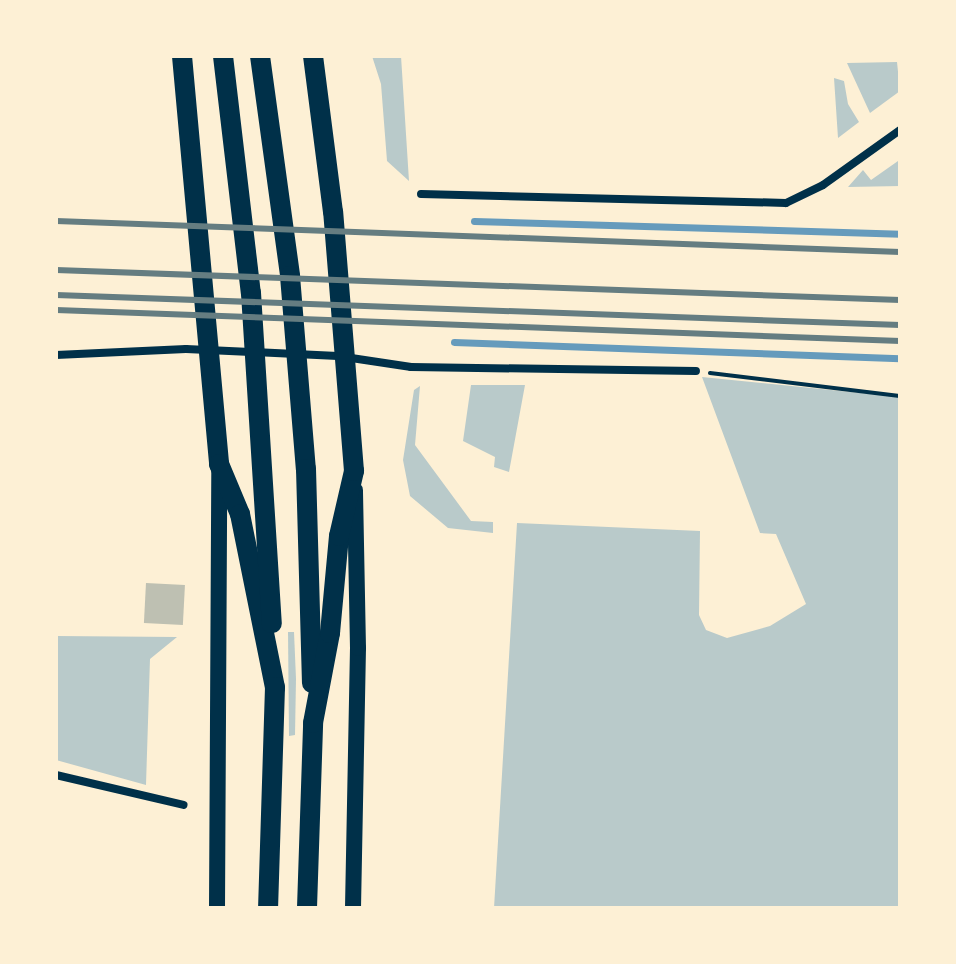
<!DOCTYPE html>
<html>
<head>
<meta charset="utf-8">
<style>
  body { margin:0 }
  #map { position:relative; width:956px; height:964px; overflow:hidden; background:#fdf0d5; font-family:Helvetica,sans-serif }
  div>[style] { position:absolute }
  [style*='--x'] { left:calc(var(--x)*1px); top:calc(var(--y)*1px); width:calc(var(--w)*1px); rotate:calc(var(--a)*1deg) }
  .green>* { inset:0; background:#b9caca }
  .stream>* { height:7px; margin:-3.5px; padding:0 3.5px; transform-origin:3.5px; border-radius:3.5px; background:#669bbc }
  .building>* { inset:0; background:#bec0b2; transform-origin:0 0 }
  .path>* { height:4px; margin:-2px; padding:0 2px; transform-origin:2px; border-radius:2px; background:#003049 }
  .minor>* { height:8px; margin:-4px; padding:0 4px; transform-origin:4px; border-radius:4px; background:#003049 }
  .secondary>* { height:16px; margin:-8px; padding:0 8px; transform-origin:8px; border-radius:8px; background:#003049 }
  .primary>* { height:20px; margin:-10px; padding:0 10px; transform-origin:10px; border-radius:10px; background:#003049 }
  .rail>* { height:6px; margin:-3px; padding:0 3px; transform-origin:3px; border-radius:3px; background:#657d81 }
  span { translate:-50% -50%; white-space:nowrap; text-align:center; line-height:1.15; -webkit-text-stroke:6px #fdf0d5; paint-order:stroke }
  .frame { position:absolute; inset:0; border:58px solid #fdf0d5; pointer-events:none }
</style>
</head>
<body>
<div id="map">
  <div class="green">
    <div style="clip-path:polygon(372px 56px,401px 56px,409px 181px,387px 161px,381px 84px)"></div>
    <div style="clip-path:polygon(897px 62px,900px 91px,870px 113px,847px 63px)"></div>
    <div style="clip-path:polygon(834px 78px,844px 81px,848px 104px,859px 122px,838px 138px)"></div>
    <div style="clip-path:polygon(900px 143px,900px 186px,848px 187px,863px 170px,871px 180px,898px 161px)"></div>
    <div style="clip-path:polygon(702px 377px,900px 397px,900px 908px,494px 908px,517px 523px,700px 531px,699px 615px,706px 630px,727px 638px,770px 626px,806px 604px,776px 534px,760px 533px)"></div>
    <div style="clip-path:polygon(471px 385px,525px 385px,509px 472px,494px 467px,495px 457px,463px 441px)"></div>
    <div style="clip-path:polygon(420px 386px,415px 445px,471px 521px,493px 522px,493px 533px,448px 528px,410px 496px,403px 460px,414px 390px)"></div>
    <div style="clip-path:polygon(288px 632px,294px 632px,296px 679px,295px 735px,289px 736px)"></div>
    <div style="clip-path:polygon(56px 636px,177px 637px,150px 659px,146px 785px,56px 760px)"></div>
  </div>
  <div class="stream">
    <div style="--x:474;--y:221;--w:426;--a:1.7"></div>
    <div style="--x:454;--y:342;--w:446;--a:2.1"></div>
  </div>
  <div class="building">
    <div style="left:146px;top:583px;width:39px;height:40px;rotate:3deg"></div>
  </div>
  <div class="path">
    <div style="--x:710;--y:373;--w:191;--a:6.9"></div>
  </div>
  <div class="minor">
    <div style="--x:421;--y:194;--w:365;--a:1.4"></div>
    <div style="--x:786;--y:203;--w:41;--a:-25.9"></div>
    <div style="--x:823;--y:185;--w:95;--a:-35.5"></div>
    <div style="--x:56;--y:355;--w:130;--a:-2.6"></div>
    <div style="--x:186;--y:349;--w:152;--a:2.6"></div>
    <div style="--x:338;--y:356;--w:74;--a:8.6"></div>
    <div style="--x:411;--y:367;--w:285;--a:0.8"></div>
    <div style="--x:56;--y:775;--w:131;--a:13.2"></div>
  </div>
  <div class="secondary">
    <div style="--x:217;--y:908;--w:442;--a:-89.7"></div>
    <div style="--x:353;--y:908;--w:260;--a:-88.9"></div>
    <div style="--x:358;--y:648;--w:158;--a:-91.1"></div>
  </div>
  <div class="primary">
    <div style="--x:182;--y:56;--w:410;--a:84.8"></div>
    <div style="--x:219;--y:464;--w:54;--a:67.2"></div>
    <div style="--x:240;--y:514;--w:177;--a:78.6"></div>
    <div style="--x:275;--y:687;--w:221;--a:91.8"></div>
    <div style="--x:223;--y:56;--w:239;--a:83.3"></div>
    <div style="--x:251;--y:293;--w:331;--a:86.4"></div>
    <div style="--x:260;--y:56;--w:222;--a:82.2"></div>
    <div style="--x:290;--y:276;--w:194;--a:85.3"></div>
    <div style="--x:306;--y:469;--w:214;--a:88.4"></div>
    <div style="--x:307;--y:908;--w:185;--a:-88.1"></div>
    <div style="--x:313;--y:723;--w:92;--a:-79.3"></div>
    <div style="--x:330;--y:633;--w:97;--a:-84.7"></div>
    <div style="--x:339;--y:536;--w:67;--a:-77"></div>
    <div style="--x:354;--y:471;--w:260;--a:-94.6"></div>
    <div style="--x:333;--y:212;--w:157;--a:-97.3"></div>
  </div>
  <div class="rail">
    <div style="--x:56;--y:221;--w:845;--a:2.1"></div>
    <div style="--x:56;--y:270;--w:845;--a:2.04"></div>
    <div style="--x:56;--y:295;--w:845;--a:2.04"></div>
    <div style="--x:56;--y:310;--w:845;--a:2.1"></div>
  </div>
  <div class="frame"></div>
</div>
</body>
</html>
